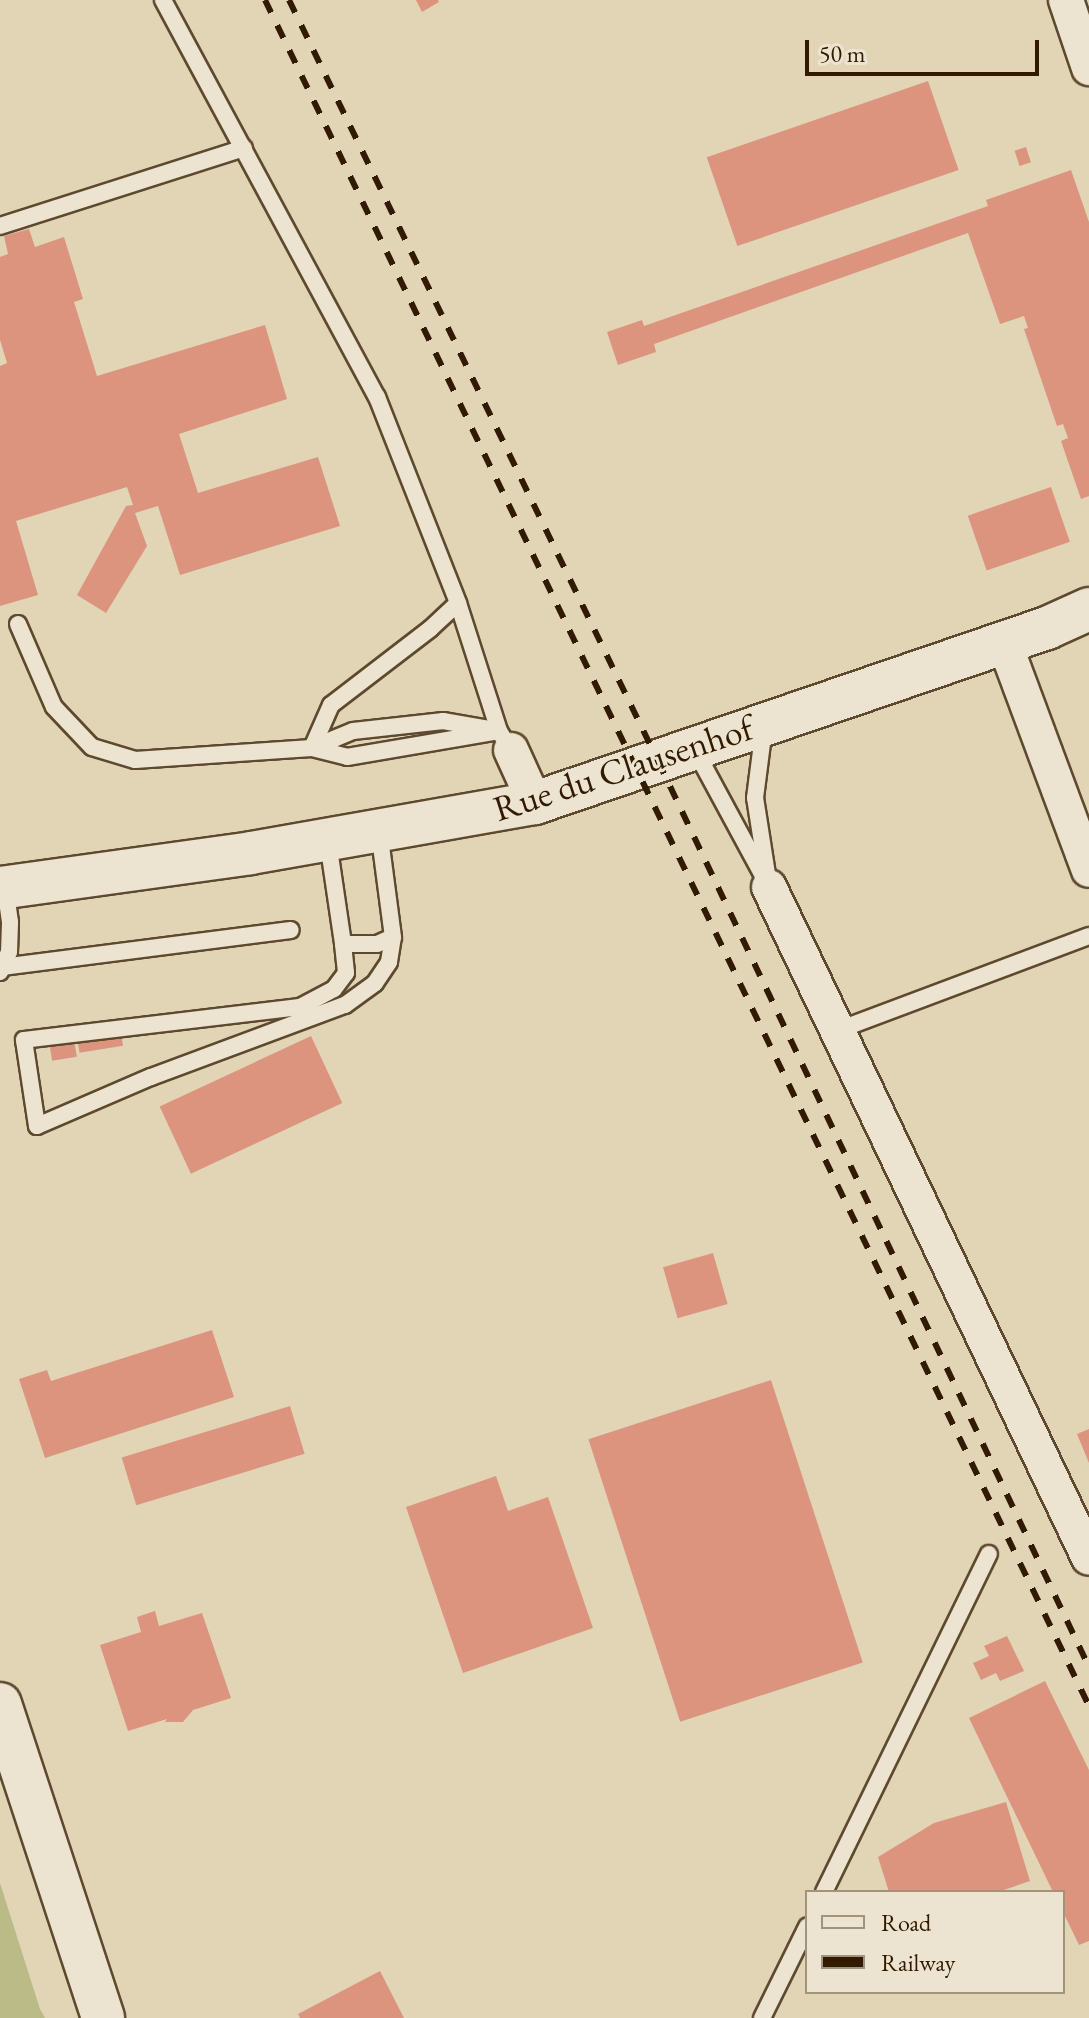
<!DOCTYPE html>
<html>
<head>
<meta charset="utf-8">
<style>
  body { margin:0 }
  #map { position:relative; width:1089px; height:2018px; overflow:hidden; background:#e1d5b6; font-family:"EB Garamond",serif }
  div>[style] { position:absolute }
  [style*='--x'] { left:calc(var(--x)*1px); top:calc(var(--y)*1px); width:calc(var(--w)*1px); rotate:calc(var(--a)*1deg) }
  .green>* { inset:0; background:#bb8 }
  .building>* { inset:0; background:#dc947f; transform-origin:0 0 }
  .roads { filter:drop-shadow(2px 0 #5e492e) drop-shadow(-2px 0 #5e492e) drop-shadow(0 2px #5e492e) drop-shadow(0 -2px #5e492e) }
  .service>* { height:16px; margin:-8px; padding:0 8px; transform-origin:8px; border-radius:8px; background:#ece4d0 }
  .minor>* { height:34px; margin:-17px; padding:0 17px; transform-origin:17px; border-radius:17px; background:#ece4d0 }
  .tertiary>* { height:42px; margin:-21px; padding:0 21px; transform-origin:21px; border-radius:21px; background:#ece4d0 }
  .rail>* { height:6px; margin-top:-3px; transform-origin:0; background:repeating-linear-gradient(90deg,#321a01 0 14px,transparent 0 28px) }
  span { translate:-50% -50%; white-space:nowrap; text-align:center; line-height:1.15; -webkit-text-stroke:6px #ece4d0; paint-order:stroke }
  .street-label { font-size:36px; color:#321a01 }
  .legend { position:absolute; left:805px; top:1890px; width:260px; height:104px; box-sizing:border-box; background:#ece4d0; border:2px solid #a2937d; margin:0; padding:10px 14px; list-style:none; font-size:24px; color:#321a01 }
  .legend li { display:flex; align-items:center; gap:16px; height:40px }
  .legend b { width:40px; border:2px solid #a2937d }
  .scale { position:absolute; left:805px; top:40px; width:234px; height:36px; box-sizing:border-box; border:4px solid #321a01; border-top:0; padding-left:10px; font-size:24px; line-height:28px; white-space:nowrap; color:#321a01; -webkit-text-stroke:6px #ece4d0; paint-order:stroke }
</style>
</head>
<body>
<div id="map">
  <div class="green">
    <div style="clip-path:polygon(0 1883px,40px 2009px,45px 2018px,0 2018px)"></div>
  </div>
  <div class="building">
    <div style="clip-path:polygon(416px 0,438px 0,439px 2px,422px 12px)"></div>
    <div style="left:928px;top:81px;width:94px;height:234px;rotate:71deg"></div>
    <div style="left:1026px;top:147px;width:16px;height:12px;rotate:72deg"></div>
    <div style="clip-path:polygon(1071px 170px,1089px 222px,1089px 496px,1081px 499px,1061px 441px,1068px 438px,1063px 424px,1057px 426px,1024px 329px,1028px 328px,1024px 316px,1000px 324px,968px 233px,654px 344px,656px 352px,618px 365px,607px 332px,642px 320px,644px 326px,988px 206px,986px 200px)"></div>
    <div style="clip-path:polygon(29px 229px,35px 247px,64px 237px,83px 299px,74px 302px,97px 376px,265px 325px,287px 399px,179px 434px,198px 493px,318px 457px,340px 526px,180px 575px,158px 506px,135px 513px,147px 546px,106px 613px,77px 595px,126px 506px,133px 505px,127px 487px,16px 521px,38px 595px,0 606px,0 366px,7px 363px,0 340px,0 257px,8px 254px,4px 236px)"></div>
    <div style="left:1051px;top:487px;width:58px;height:88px;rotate:71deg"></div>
    <div style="left:121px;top:1033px;width:13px;height:44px;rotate:81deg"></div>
    <div style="left:311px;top:1036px;width:74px;height:167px;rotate:65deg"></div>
    <div style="left:74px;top:1039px;width:18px;height:25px;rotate:81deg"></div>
    <div style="left:713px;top:1253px;width:53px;height:52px;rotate:74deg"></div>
    <div style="clip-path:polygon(212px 1330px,234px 1397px,45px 1458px,19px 1379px,47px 1370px,51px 1381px)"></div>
    <div style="left:771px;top:1380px;width:297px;height:192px;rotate:72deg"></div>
    <div style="left:290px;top:1406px;width:50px;height:176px;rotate:73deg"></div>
    <div style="clip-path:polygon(1089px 1429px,1089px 1463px,1077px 1434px)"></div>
    <div style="clip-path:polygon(496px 1476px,508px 1511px,548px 1497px,593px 1628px,463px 1673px,406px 1507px)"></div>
    <div style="clip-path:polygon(155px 1611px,159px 1626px,202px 1613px,231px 1698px,193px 1710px,183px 1722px,165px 1722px,167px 1719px,128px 1731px,100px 1645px,141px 1632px,137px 1617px)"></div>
    <div style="clip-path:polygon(1007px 1636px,1024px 1671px,1000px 1681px,996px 1673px,981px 1680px,973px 1663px,989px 1656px,984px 1646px)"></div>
    <div style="clip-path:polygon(1045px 1681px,1089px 1770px,1089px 1941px,1079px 1945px,1063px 1912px,1063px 1892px,1053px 1892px,969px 1718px)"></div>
    <div style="clip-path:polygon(1006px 1802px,1030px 1881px,998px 1892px,889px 1892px,878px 1857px,934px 1823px)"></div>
    <div style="clip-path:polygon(380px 1971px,404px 2018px,300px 2018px,298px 2014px)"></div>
  </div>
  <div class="roads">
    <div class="service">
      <div style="--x:163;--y:0;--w:451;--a:61.7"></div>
      <div style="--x:377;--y:397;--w:221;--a:68.5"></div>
      <div style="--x:458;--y:603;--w:134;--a:72.2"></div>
      <div style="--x:499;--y:731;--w:22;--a:58"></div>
      <div style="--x:0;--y:226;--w:256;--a:-17.7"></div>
      <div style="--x:18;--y:624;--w:90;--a:66.6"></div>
      <div style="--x:54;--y:707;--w:55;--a:46.5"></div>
      <div style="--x:92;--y:747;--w:45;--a:16.8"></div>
      <div style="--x:135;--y:760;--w:177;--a:-3.9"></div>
      <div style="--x:312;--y:748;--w:36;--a:14"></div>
      <div style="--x:347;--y:757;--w:154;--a:-9.7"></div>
      <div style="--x:312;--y:748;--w:47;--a:-66.2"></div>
      <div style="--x:331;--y:705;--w:125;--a:-37.5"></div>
      <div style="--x:430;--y:629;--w:38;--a:-43"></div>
      <div style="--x:312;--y:748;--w:44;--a:-22.5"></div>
      <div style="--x:353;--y:731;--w:91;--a:-6.3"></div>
      <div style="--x:443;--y:721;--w:48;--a:9.7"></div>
      <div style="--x:695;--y:750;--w:156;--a:61.6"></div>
      <div style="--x:769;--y:887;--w:90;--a:-98.9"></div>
      <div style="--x:755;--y:798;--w:71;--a:-82.7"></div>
      <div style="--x:328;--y:842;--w:103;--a:81.6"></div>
      <div style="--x:343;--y:944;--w:34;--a:0"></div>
      <div style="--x:377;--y:944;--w:17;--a:-24"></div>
      <div style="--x:343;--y:944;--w:29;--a:84"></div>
      <div style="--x:346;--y:973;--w:20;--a:127"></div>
      <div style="--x:334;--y:989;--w:38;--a:152"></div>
      <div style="--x:300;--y:1007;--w:278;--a:173.2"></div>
      <div style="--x:24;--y:1040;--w:87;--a:81.4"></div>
      <div style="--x:37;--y:1126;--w:124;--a:-23.3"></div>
      <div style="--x:151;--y:1077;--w:207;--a:-20.4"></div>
      <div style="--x:345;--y:1005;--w:37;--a:-36"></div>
      <div style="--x:375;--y:983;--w:25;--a:-56"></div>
      <div style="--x:389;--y:962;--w:25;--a:-81"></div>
      <div style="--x:393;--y:937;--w:107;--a:-97.5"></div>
      <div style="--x:2;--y:967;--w:291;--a:-7.3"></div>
      <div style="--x:0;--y:972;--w:22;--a:-66"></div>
      <div style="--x:9;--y:952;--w:30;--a:-88"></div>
      <div style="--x:10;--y:922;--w:34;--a:-98"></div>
      <div style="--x:836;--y:1031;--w:270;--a:-20.6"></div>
      <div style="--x:824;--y:1892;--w:376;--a:-64"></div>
      <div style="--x:762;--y:2018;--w:102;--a:-63.7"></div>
    </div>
    <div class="minor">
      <div style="--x:1066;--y:0;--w:72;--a:71.3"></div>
      <div style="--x:1004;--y:642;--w:243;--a:69.6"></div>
      <div style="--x:511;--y:750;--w:58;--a:65.6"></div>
      <div style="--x:769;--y:887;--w:743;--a:64.5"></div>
    </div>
    <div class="tertiary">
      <div style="--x:0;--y:888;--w:253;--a:-7.9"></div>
      <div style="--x:251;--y:853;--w:288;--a:-10"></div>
      <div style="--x:535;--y:803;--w:541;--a:-18.87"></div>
      <div style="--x:1047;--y:628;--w:46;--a:-24.3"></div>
      <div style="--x:0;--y:1704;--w:330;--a:71.8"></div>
    </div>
  </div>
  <div class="rail">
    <div style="--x:265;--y:0;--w:1895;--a:64.22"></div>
    <div style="--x:289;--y:0;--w:846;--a:64.13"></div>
    <div style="--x:658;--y:761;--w:1003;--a:64.56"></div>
  </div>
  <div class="street-label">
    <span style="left:623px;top:768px;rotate:-18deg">Rue du Clausenhof</span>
  </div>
  <ul class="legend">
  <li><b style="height:10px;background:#ece4d0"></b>Road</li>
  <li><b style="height:10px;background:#321a01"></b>Railway</li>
  </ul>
  <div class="scale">50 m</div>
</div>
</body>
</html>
